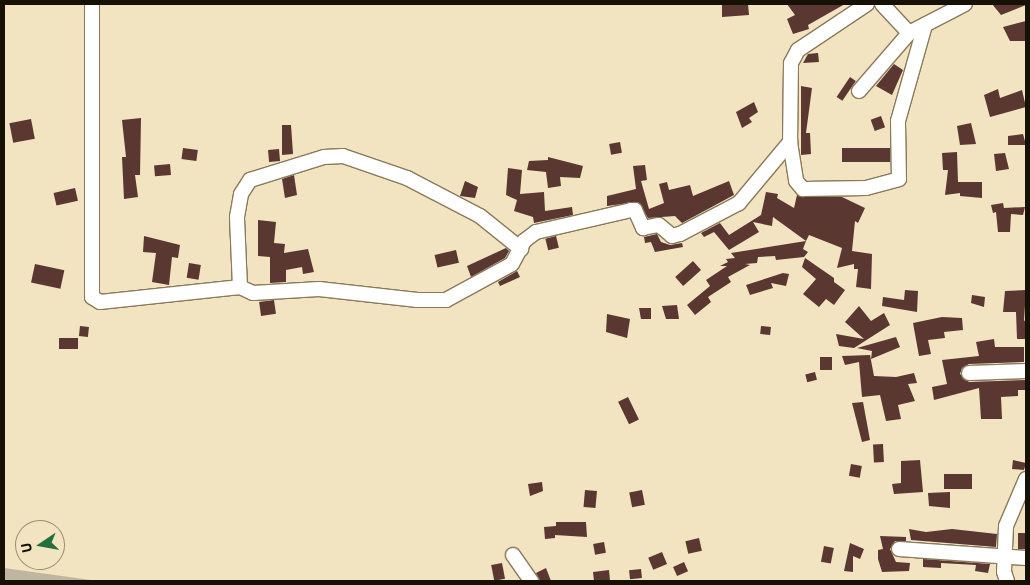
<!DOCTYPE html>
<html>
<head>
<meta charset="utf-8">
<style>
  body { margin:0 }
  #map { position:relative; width:1030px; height:585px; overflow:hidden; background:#f2e3c1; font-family:"IBM Plex Sans",sans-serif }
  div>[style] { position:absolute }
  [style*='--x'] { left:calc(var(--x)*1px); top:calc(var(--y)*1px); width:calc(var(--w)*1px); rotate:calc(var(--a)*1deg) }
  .green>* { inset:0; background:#bfb6a1 }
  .building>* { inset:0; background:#5a3731; transform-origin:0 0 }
  .roads { filter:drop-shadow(1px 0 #887a5b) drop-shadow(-1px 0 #887a5b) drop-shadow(0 1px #887a5b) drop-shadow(0 -1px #887a5b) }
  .minor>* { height:14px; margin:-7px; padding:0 7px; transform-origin:7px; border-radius:7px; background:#fff }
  span { translate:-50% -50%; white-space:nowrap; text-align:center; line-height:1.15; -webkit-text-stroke:5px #f2e3c1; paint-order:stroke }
  .frame { position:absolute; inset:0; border:5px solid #161005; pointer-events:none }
  .north { position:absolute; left:15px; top:520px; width:50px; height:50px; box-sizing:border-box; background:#f2e3c1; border:1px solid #9a8f76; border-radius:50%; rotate:258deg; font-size:14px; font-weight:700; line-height:20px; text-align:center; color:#161005 }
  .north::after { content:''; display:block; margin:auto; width:18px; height:22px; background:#256f3d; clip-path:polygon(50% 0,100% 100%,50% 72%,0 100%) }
</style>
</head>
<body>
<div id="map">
  <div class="green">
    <div style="clip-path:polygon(4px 568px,98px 581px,4px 581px)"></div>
  </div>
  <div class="building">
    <div style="clip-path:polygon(722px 4px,748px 4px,749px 15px,722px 17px)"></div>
    <div style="clip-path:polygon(787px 4px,845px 4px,808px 25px,809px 29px,793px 34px,787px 19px,795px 15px)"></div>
    <div style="clip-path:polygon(992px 4px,1026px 4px,1026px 5px,1001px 15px)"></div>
    <div style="clip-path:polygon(1026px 21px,1026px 41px,1010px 41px,1003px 27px)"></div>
    <div style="clip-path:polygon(818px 53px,819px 62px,803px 63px,808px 54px)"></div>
    <div style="clip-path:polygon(894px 64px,903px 70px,892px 95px,876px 86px)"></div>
    <div style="left:850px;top:77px;width:7px;height:24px;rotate:34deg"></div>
    <div style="clip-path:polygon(801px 86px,812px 88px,806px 133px,810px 133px,811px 154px,801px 155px)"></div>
    <div style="clip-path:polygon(998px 89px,1000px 98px,1022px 90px,1026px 107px,990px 117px,984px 95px)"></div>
    <div style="clip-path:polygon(754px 102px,758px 112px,749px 118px,752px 122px,742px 128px,736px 112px)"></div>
    <div style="left:881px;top:116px;width:12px;height:11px;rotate:70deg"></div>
    <div style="clip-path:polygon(141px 118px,140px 175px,135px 175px,138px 197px,124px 199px,122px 157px,126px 157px,122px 120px)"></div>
    <div style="left:31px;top:119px;width:20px;height:22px;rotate:79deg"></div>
    <div style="clip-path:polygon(971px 123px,976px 144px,960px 145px,957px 126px)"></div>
    <div style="clip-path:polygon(282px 125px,291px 125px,293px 154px,282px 155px)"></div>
    <div style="clip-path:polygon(1023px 134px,1026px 145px,1008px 145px,1008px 136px)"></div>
    <div style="left:620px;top:142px;width:11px;height:11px;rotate:80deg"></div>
    <div style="left:183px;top:148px;width:15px;height:11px;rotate:8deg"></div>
    <div style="left:890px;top:148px;width:14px;height:48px;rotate:90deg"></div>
    <div style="left:279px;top:149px;width:12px;height:11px;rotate:85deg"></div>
    <div style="clip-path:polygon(957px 152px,958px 182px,982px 182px,982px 198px,960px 196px,960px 193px,945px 195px,948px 170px,943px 170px,942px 153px)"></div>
    <div style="clip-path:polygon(1005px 153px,1009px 169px,996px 171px,994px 154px)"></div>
    <div style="clip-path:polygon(548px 157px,583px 166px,580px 178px,560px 177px,561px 186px,548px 188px,546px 172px,527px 170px,529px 161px,548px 160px)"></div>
    <div style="left:170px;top:164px;width:11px;height:16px;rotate:85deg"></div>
    <div style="clip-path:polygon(645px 165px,647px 180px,641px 181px,649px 209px,664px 203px,659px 184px,667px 182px,669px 190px,690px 185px,693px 196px,729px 181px,734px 195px,682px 223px,675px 216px,648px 218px,638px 202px,607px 206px,607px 196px,636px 189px,633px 166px)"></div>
    <div style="clip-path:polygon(508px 168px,522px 170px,520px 194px,544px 192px,545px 211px,572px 207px,573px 215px,534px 223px,533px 217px,514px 211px,517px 200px,506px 195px)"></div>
    <div style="clip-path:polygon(294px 175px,297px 195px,285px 198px,282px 179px)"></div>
    <div style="clip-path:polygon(465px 181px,478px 187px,475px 198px,460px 196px)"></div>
    <div style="left:75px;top:188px;width:13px;height:22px;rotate:77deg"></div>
    <div style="clip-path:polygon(766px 192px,778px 194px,777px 198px,794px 208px,797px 195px,842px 197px,865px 208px,858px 223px,855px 221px,852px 251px,872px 254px,871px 289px,856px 287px,858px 269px,854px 269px,854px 264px,837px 268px,842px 248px,809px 235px,806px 241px,773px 217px,772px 226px,753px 222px,759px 232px,729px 250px,714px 232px,704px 237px,701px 233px,720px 223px,729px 235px,761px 215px)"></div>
    <div style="clip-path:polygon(1003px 203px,1004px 208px,1025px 207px,1023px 215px,1011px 214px,1010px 232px,998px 232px,996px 212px,993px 213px,991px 205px)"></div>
    <div style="clip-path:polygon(258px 220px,276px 222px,274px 243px,285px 244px,284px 253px,308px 249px,314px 272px,303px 274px,302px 267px,286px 270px,286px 282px,270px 283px,270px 257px,258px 256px)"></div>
    <div style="clip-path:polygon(657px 234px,661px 242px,670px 245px,682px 243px,683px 247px,655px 252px,651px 242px,645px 243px,644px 237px)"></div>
    <div style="clip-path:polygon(144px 236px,180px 245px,178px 258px,172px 257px,169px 285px,152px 282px,156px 253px,143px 252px)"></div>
    <div style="left:556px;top:236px;width:12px;height:11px;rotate:76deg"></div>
    <div style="clip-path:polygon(806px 241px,803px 249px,808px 252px,804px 257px,776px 260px,775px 256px,758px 257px,757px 263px,745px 264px,750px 265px,728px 277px,731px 282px,708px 297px,711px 302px,695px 315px,687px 305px,710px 286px,706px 280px,727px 266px,720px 266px,728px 262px,726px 259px,735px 258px,731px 253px)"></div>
    <div style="clip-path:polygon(506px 248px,509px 251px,505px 258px,471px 277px,467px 266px)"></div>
    <div style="left:456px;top:250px;width:13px;height:22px;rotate:77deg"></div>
    <div style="clip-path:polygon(805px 258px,834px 278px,834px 282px,845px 290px,834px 305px,826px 299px,819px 307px,803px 294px,816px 279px,802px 267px)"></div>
    <div style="left:693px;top:261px;width:12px;height:24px;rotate:48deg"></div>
    <div style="left:189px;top:263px;width:12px;height:15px;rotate:9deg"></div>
    <div style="left:35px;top:264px;width:30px;height:19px;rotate:12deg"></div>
    <div style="clip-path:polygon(517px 271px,520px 277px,500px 286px,498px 282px)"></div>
    <div style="clip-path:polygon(783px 273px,789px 274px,786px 286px,771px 283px,773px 288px,750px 295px,746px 285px)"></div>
    <div style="clip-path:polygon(905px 290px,918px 291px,917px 312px,882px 306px,883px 297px,904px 300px)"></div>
    <div style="clip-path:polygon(1026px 290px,1024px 321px,1026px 320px,1026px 339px,1017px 339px,1016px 312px,1003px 312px,1005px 291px)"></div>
    <div style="clip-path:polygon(972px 295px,985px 297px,984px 307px,971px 303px)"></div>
    <div style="left:274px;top:300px;width:14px;height:15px;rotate:82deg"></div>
    <div style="clip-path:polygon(677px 305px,679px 319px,666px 319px,662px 306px)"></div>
    <div style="clip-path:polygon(859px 306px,871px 321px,884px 313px,890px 325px,854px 348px,839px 346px,836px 334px,864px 339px,845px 322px)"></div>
    <div style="clip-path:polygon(639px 308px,651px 308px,651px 319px,641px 319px)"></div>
    <div style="clip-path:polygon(607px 314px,630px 319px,627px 338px,606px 332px)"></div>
    <div style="clip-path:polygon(942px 317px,962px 318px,963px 330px,944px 332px,945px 338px,928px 340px,931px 354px,919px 356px,913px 323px)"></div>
    <div style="left:80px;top:326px;width:9px;height:10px;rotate:6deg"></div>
    <div style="left:761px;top:326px;width:10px;height:8px;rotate:6deg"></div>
    <div style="clip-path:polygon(896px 337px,900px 347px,871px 359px,872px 351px,857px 348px)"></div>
    <div style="left:59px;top:338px;width:19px;height:11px"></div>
    <div style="clip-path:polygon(994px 339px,995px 347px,1024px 347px,1024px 362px,969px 364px,962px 368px,960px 374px,969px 382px,1026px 380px,1026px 390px,1018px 390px,1018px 396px,1001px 397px,1002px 419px,981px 419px,979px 388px,934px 400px,932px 387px,947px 384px,942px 360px,979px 356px,976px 342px)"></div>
    <div style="clip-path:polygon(870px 355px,874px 376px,896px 377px,914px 373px,917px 383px,908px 384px,915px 401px,898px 405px,901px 419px,886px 421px,880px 395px,862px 397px,859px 362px,845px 365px,842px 356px)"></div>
    <div style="left:820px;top:357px;width:12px;height:13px"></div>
    <div style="left:815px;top:372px;width:8px;height:10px;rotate:76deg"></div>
    <div style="left:628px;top:397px;width:25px;height:11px;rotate:64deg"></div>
    <div style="clip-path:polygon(863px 402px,870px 440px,862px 442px,852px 403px)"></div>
    <div style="left:883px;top:444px;width:18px;height:10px;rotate:87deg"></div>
    <div style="clip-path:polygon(920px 460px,923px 492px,894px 494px,892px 484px,901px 483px,901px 461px)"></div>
    <div style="clip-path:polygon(1013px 460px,1026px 463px,1024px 470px,1012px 469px)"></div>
    <div style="left:851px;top:464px;width:11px;height:12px;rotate:10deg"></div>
    <div style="left:944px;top:474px;width:28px;height:15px"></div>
    <div style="clip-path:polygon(542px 482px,543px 491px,530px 496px,528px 484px)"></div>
    <div style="left:585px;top:490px;width:12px;height:17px;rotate:5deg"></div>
    <div style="left:642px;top:490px;width:15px;height:13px;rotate:79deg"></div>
    <div style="clip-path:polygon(950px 492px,950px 508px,929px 506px,928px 493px)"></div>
    <div style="clip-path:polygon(556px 522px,586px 522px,587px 537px,555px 535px,555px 538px,545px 539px,544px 527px,556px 526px)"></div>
    <div style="clip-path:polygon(909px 529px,926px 532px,952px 529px,997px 534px,996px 547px,911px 540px)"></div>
    <div style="left:1018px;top:533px;width:8px;height:16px"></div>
    <div style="clip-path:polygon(880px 536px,906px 537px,906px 541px,895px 541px,890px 549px,896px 562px,910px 563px,909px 571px,882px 572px,878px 559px,878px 550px,883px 549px)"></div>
    <div style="left:699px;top:538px;width:13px;height:14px;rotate:77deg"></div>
    <div style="left:604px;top:542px;width:11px;height:11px;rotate:80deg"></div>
    <div style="clip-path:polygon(850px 543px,864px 549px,860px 559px,853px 556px,853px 572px,844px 571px)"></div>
    <div style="left:824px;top:546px;width:10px;height:16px;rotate:11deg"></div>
    <div style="left:662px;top:552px;width:13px;height:15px;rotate:67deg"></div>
    <div style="clip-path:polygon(923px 559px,990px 564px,988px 573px,975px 571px,976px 565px,941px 563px,941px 568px,923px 567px)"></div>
    <div style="left:684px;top:562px;width:10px;height:12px;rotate:66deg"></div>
    <div style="left:502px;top:563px;width:16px;height:11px;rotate:79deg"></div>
    <div style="clip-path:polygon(546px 568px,551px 581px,540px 581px,536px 573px)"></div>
    <div style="left:641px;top:569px;width:9px;height:12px;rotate:84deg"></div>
    <div style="clip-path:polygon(609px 570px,610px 581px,594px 581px,593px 572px)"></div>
  </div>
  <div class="roads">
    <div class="minor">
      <div style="--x:92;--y:4;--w:293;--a:90"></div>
      <div style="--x:92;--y:297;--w:9;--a:32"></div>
      <div style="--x:100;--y:302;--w:141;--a:-6.1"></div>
      <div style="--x:240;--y:287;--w:70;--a:-92.5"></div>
      <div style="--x:237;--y:217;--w:23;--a:-80"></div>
      <div style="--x:241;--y:194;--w:17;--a:-57"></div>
      <div style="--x:250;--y:180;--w:77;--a:-17.3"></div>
      <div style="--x:324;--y:157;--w:19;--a:-3"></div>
      <div style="--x:343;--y:156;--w:68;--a:19"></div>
      <div style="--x:407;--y:178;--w:82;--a:27.5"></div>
      <div style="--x:480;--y:216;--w:53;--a:38.8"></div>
      <div style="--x:867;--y:4;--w:83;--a:146.3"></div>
      <div style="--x:798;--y:50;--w:15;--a:118"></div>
      <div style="--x:791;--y:63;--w:79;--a:90.7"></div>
      <div style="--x:790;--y:142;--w:39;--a:81"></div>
      <div style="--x:796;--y:181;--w:11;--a:49"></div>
      <div style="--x:803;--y:189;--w:63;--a:-0.9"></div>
      <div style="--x:866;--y:188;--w:34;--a:-15"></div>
      <div style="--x:899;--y:179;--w:58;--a:-91"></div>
      <div style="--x:898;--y:121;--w:100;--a:-74.3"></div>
      <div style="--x:882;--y:4;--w:40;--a:47"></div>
      <div style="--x:909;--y:33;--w:63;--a:-27.4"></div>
      <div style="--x:859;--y:91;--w:77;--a:-49.2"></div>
      <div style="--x:240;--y:287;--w:14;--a:25"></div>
      <div style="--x:253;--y:293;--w:66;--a:-3.5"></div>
      <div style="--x:319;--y:289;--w:99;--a:6.4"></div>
      <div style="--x:417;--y:300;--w:29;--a:0"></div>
      <div style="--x:446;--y:300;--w:75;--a:-28.6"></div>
      <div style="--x:512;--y:264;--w:26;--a:-62"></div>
      <div style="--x:524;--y:241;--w:15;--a:-37"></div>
      <div style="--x:536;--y:232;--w:98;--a:-13"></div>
      <div style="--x:631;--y:210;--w:4;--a:0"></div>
      <div style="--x:635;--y:210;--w:20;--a:66"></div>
      <div style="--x:643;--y:228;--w:16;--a:-11"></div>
      <div style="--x:659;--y:225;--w:17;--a:40"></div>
      <div style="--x:672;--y:236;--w:8;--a:-14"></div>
      <div style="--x:680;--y:234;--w:67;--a:-27.7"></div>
      <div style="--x:739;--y:203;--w:80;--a:-50.1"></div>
      <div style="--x:969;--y:373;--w:57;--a:-2"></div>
      <div style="--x:899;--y:549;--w:127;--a:4.1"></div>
      <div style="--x:513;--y:555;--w:32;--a:55"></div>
      <div style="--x:1007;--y:581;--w:9;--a:-108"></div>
      <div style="--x:1004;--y:572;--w:46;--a:-87.5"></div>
      <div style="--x:1006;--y:526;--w:51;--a:-66.9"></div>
    </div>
  </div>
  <div class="frame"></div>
  <div class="north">U</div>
</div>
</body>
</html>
